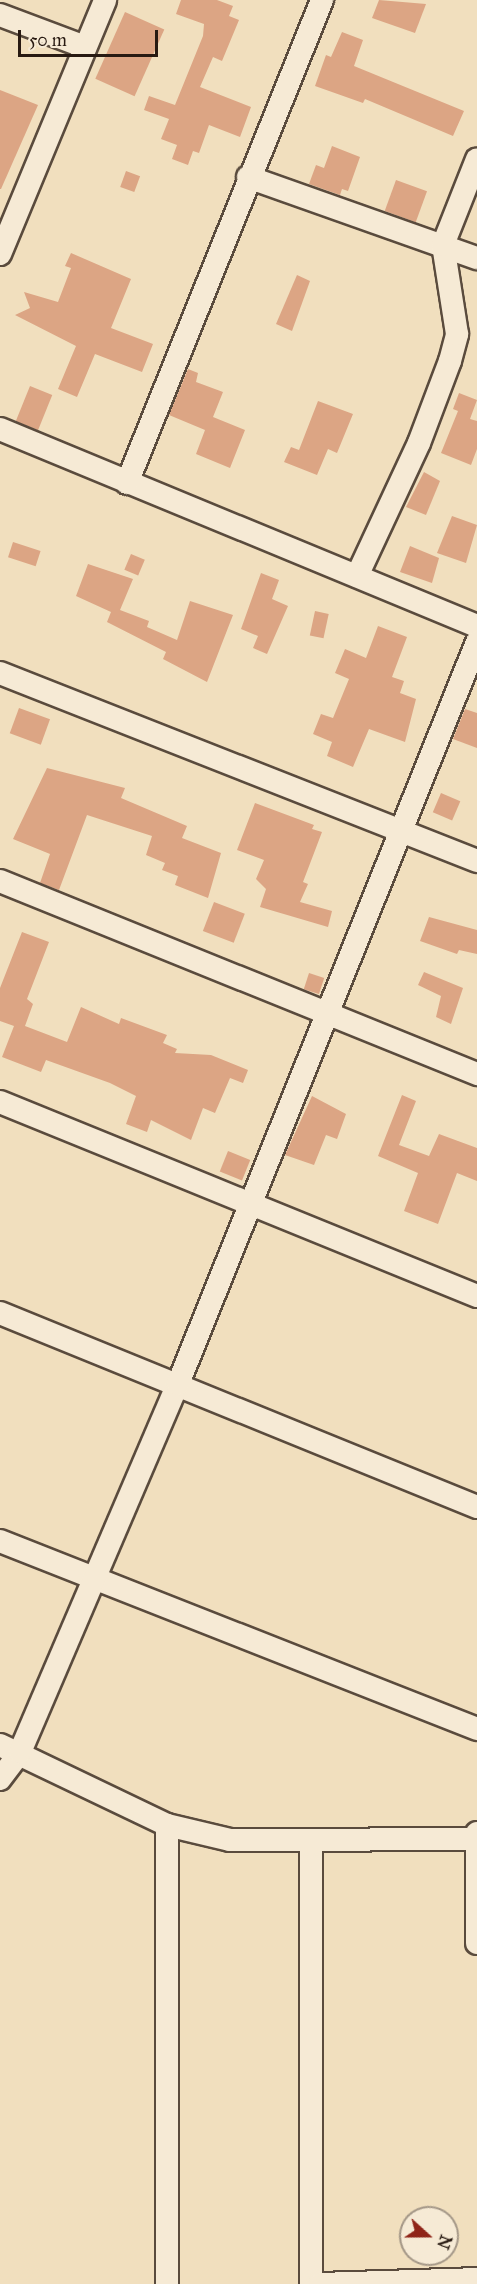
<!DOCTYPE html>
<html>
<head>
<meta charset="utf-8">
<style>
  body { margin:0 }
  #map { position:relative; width:477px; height:2284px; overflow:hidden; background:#f1dfbe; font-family:"IM FELL Great Primer",serif }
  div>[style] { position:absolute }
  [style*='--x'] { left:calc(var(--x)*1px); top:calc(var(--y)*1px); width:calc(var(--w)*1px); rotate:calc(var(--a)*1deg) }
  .building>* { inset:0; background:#dca584; transform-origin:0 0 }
  .roads { filter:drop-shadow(2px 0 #5a4b3d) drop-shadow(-2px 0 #5a4b3d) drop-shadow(0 2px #5a4b3d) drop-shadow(0 -2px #5a4b3d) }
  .minor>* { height:22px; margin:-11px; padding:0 11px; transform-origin:11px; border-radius:11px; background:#f6ead5 }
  span { translate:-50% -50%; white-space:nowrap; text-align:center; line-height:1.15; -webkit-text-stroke:6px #f6ead5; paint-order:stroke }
  .north { position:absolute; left:399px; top:2206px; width:60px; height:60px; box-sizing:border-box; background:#f6ead5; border:2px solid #a49787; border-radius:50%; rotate:111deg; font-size:16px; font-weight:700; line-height:24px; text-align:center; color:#281a12 }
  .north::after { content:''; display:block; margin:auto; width:21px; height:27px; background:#8f2418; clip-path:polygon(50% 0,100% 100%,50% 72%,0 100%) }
  .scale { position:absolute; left:18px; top:30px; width:140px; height:27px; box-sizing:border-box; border:3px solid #281a12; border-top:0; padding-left:8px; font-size:18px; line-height:21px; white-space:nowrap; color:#281a12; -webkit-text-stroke:4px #f6ead5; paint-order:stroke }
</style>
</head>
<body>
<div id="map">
  <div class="building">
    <div style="clip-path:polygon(181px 0,217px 0,233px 6px,229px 16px,239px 20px,222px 61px,213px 57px,200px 87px,251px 107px,240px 137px,209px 125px,199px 153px,193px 151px,188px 165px,172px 159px,177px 145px,161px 139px,169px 119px,144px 110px,149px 96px,175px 105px,203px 36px,204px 24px,176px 14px)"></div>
    <div style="clip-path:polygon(379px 0,426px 4px,415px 33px,372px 18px)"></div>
    <div style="left:125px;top:12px;width:43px;height:73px;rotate:24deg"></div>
    <div style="clip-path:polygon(342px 32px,363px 40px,354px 66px,464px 111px,453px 136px,365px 99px,363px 103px,315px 86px,326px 55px,331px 57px)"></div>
    <div style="clip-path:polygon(0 90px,38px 105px,1px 189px,0 189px)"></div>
    <div style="clip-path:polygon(332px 146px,360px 157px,348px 191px,342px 189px,340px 195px,309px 184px,316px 165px,324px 168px)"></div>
    <div style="left:126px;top:171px;width:15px;height:17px;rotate:20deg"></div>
    <div style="left:396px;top:180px;width:33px;height:33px;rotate:20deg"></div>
    <div style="clip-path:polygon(71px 253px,131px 279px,111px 328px,153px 344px,142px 372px,95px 354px,77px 397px,58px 389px,76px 346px,15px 315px,30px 308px,24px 292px,58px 302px,71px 268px,65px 266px)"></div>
    <div style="clip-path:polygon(297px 275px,310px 281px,292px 331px,276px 324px)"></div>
    <div style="clip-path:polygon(188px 369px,198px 373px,196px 382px,223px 392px,213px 417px,245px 430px,230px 468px,196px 454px,205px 430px,169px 415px)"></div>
    <div style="left:30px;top:386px;width:24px;height:38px;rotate:22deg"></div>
    <div style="clip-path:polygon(459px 393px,477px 400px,470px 419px,477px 421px,477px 449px,471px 465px,441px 453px,458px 411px,453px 409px)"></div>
    <div style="clip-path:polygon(318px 401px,353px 414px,337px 453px,328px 449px,317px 475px,284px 462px,291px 447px,299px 450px)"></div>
    <div style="clip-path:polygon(424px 472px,440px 481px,426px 515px,406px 507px)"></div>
    <div style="clip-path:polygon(452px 516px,477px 525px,466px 563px,437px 553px)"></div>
    <div style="left:13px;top:542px;width:29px;height:16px;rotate:18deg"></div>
    <div style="clip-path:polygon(410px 546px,439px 558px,432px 583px,400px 572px)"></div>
    <div style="left:131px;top:554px;width:15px;height:17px;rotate:23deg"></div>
    <div style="clip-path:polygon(88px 564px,133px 579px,120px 610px,149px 621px,147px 627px,177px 640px,190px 601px,233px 615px,207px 682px,163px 659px,166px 652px,107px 622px,111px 612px,76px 596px)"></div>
    <div style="clip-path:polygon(261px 573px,279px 580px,272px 599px,288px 606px,267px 654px,253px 648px,258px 636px,241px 629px)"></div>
    <div style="left:315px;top:611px;width:14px;height:25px;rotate:12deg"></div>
    <div style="clip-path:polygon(378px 626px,407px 637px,392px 677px,404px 681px,400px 693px,416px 699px,405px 742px,369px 729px,353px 767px,327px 756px,332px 742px,313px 734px,321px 714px,333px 718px,349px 679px,335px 673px,345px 649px,366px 658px)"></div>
    <div style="left:19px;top:708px;width:33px;height:27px;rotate:20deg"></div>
    <div style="clip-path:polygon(465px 709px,477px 713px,477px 748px,453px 739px)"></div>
    <div style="clip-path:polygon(47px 768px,125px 788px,121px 798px,187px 826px,182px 838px,221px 853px,208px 898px,175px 885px,178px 876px,162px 870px,165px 863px,146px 855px,152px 836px,87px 815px,59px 890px,40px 883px,50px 854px,13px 839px)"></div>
    <div style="left:441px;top:793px;width:21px;height:21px;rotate:23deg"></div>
    <div style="clip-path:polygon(255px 803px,314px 825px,312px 829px,322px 832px,303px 882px,308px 884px,300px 902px,332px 911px,328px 927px,260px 907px,266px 889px,256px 879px,264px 860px,237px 850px)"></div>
    <div style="left:214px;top:902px;width:33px;height:31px;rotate:21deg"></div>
    <div style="clip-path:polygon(429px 917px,477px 930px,477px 954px,459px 950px,457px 954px,420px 941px)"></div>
    <div style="clip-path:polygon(22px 932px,49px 942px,27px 999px,33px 1004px,25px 1026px,67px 1042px,81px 1007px,119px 1024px,121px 1018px,167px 1035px,163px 1043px,177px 1049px,175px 1053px,211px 1055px,248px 1070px,243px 1083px,230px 1078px,215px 1113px,203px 1108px,191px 1140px,151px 1120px,147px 1132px,126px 1124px,136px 1096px,110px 1083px,46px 1060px,41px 1072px,2px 1057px,14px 1026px,0 1021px,0 988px)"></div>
    <div style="clip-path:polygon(424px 972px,463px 988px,451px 1024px,436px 1017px,441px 996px,418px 985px)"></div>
    <div style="left:309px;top:973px;width:16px;height:17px;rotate:18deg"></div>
    <div style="clip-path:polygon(402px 1095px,416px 1101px,399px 1145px,429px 1156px,439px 1134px,477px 1148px,477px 1181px,457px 1173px,438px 1224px,404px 1211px,418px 1173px,378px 1156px)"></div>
    <div style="clip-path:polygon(312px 1096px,346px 1114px,337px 1139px,326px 1135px,314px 1165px,285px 1155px)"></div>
    <div style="left:228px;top:1151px;width:24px;height:22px;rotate:22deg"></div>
  </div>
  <div class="roads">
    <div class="minor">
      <div style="--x:0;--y:15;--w:91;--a:20.6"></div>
      <div style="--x:248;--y:177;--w:243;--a:19.5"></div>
      <div style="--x:0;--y:254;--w:275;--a:-67.5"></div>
      <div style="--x:0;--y:429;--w:516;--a:22.44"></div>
      <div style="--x:127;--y:483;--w:521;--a:-68.01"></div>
      <div style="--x:357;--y:576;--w:147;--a:-65"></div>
      <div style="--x:419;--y:443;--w:88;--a:-69.3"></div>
      <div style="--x:450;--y:361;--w:28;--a:-75"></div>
      <div style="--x:457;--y:334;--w:90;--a:-98.9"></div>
      <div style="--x:443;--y:245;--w:92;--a:-68.4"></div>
      <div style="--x:0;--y:673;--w:513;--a:21.51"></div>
      <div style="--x:0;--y:881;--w:515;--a:22.03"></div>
      <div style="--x:0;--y:1102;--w:515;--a:22.13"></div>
      <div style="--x:0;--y:1313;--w:515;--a:22.13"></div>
      <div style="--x:0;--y:1541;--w:513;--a:21.51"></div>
      <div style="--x:0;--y:1745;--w:185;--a:25.6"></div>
      <div style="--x:167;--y:1825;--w:65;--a:13.4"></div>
      <div style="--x:230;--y:1840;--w:247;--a:-0.2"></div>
      <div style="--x:0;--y:1779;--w:34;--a:-53"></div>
      <div style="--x:20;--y:1752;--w:400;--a:-66.8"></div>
      <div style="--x:178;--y:1384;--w:800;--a:-68.05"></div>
      <div style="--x:167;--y:1825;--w:459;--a:90"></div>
      <div style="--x:477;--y:1833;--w:110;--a:90"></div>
      <div style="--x:311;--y:1843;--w:441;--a:90"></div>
      <div style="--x:320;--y:2284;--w:157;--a:-1.8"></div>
    </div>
  </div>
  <div class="north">N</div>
  <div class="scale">50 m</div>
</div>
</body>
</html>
